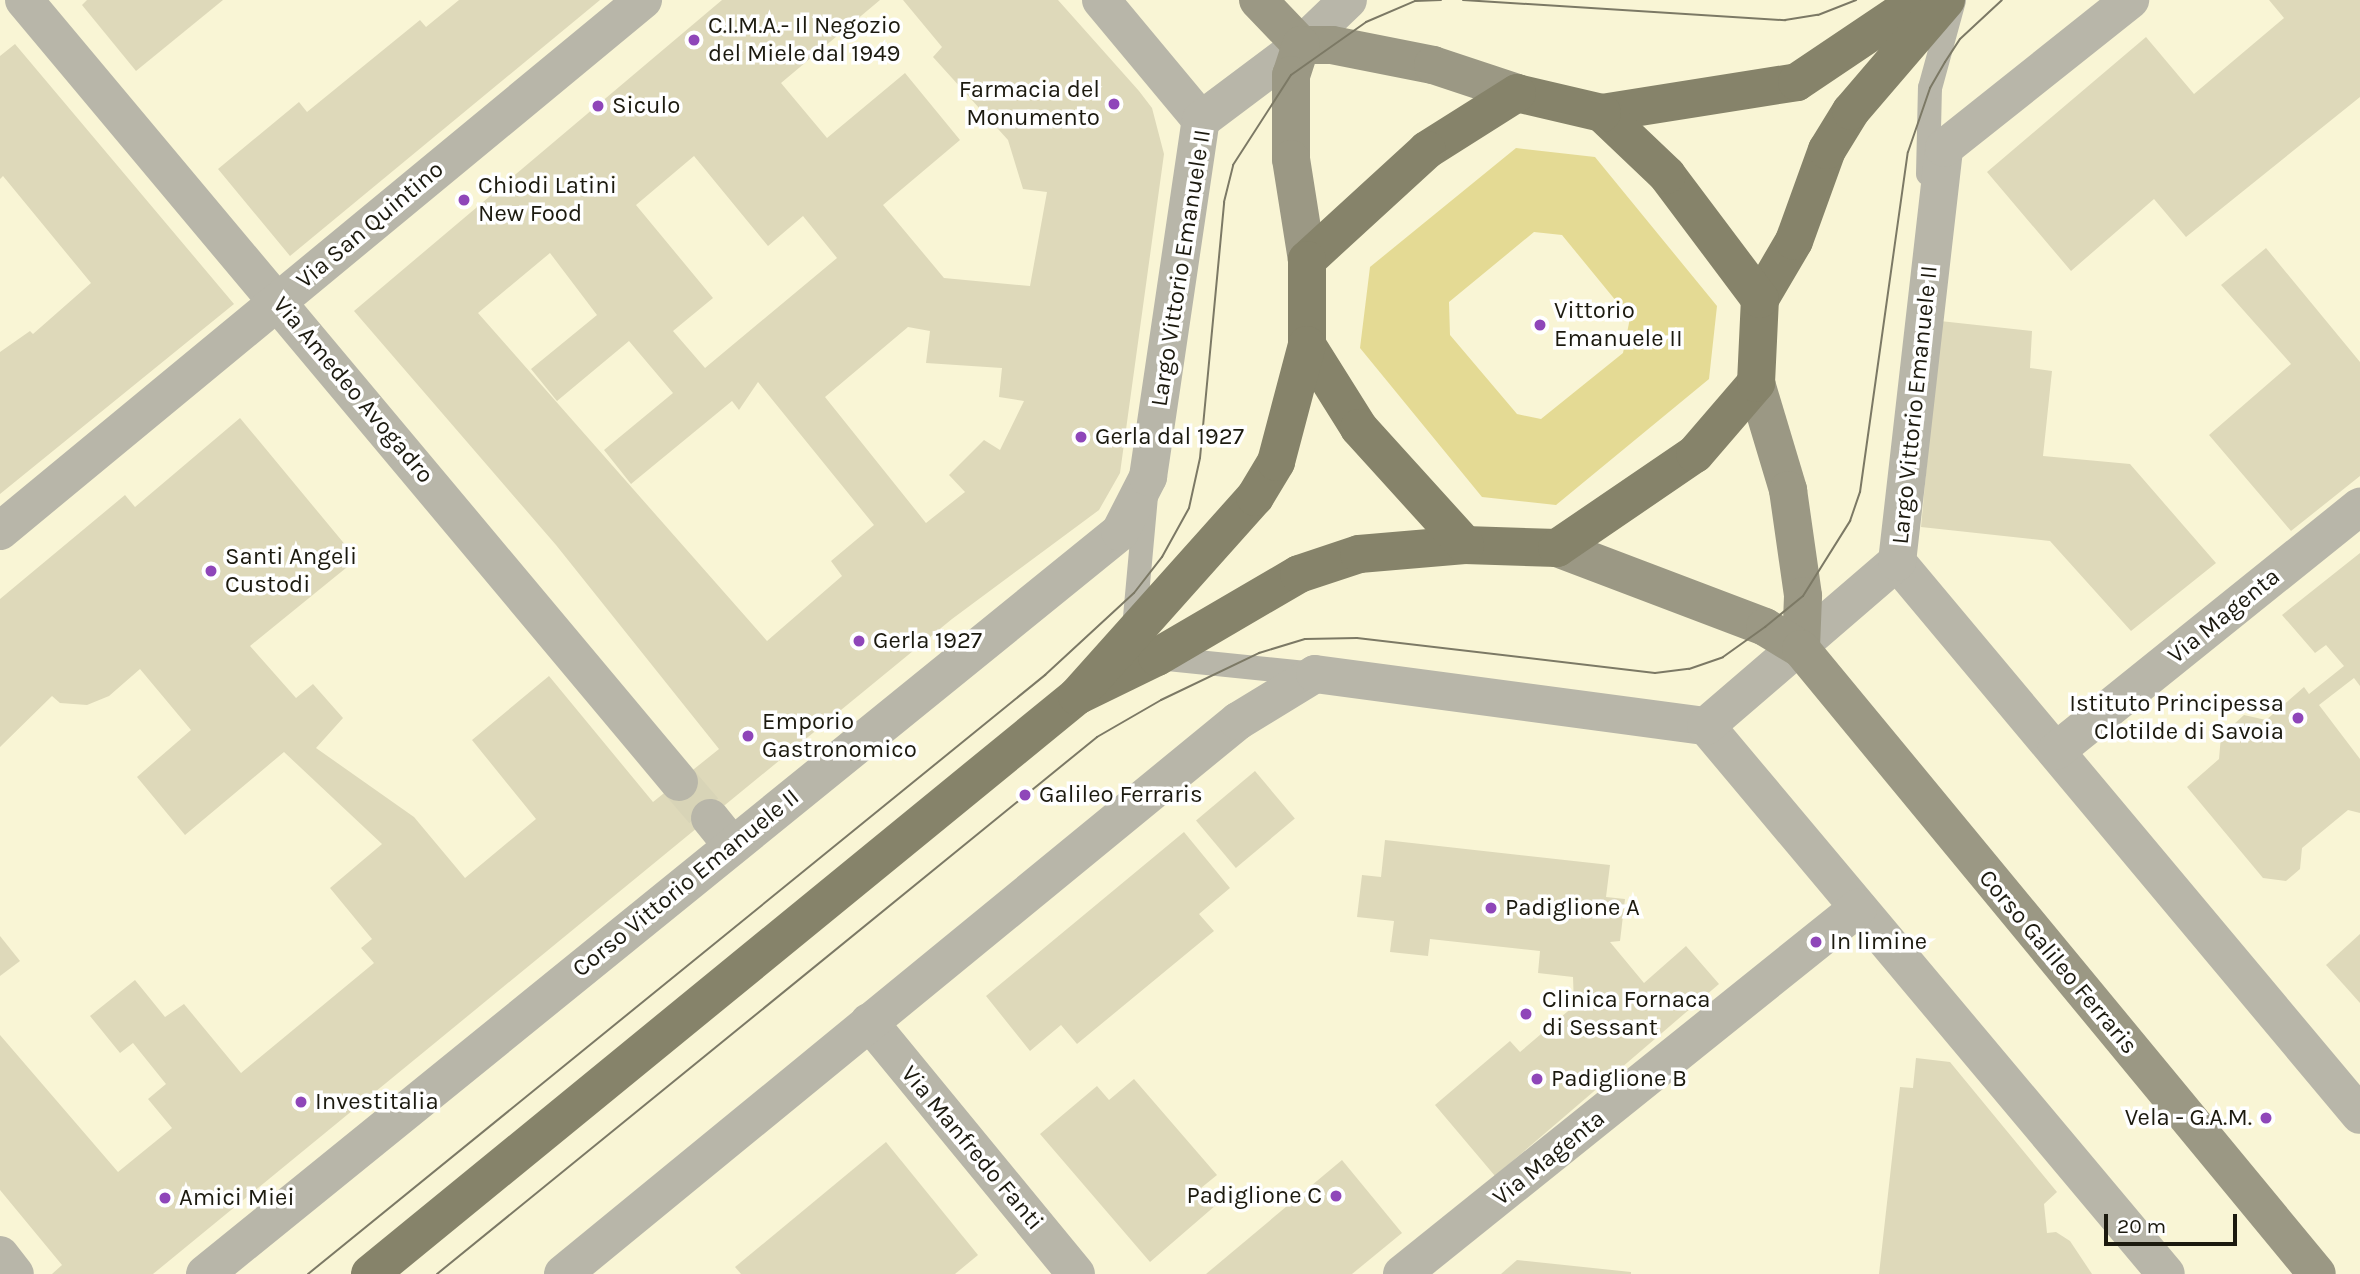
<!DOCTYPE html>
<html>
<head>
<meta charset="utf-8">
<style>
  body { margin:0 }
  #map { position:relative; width:2360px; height:1274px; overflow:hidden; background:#f9f5d5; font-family:Karla,sans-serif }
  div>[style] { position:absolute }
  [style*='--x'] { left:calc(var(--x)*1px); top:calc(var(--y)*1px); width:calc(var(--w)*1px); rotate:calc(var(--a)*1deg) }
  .green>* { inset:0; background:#e4da94 }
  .building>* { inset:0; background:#ded9ba; transform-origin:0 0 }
  .street-tunnel>* { height:38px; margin-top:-19px; transform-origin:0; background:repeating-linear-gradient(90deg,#d8d4b7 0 38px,transparent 0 57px) }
  .lane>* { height:24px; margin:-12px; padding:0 12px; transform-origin:12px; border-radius:12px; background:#b8b6a9 }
  .street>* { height:38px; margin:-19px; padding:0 19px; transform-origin:19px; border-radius:19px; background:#b8b6a9 }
  .secondary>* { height:38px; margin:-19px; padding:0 19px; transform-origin:19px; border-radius:19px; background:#9b9884 }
  .primary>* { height:38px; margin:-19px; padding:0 19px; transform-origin:19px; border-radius:19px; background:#86836a }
  .tram>* { height:2px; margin:-1px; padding:0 1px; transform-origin:1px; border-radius:1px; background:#7c7965 }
  .dots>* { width:19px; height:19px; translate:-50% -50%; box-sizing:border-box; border:4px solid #fff; border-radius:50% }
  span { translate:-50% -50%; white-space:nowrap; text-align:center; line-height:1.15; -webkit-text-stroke:7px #fff; paint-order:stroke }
  .poi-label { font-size:24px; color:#1c1a0f }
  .left { translate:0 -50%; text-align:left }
  .right { translate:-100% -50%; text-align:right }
  .street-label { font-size:24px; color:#1c1a0f }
  .scale { position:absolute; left:2104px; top:1214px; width:133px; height:32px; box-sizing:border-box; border:4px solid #1c1a0f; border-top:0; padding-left:9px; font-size:21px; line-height:24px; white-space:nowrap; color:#1c1a0f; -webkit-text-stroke:5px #fff; paint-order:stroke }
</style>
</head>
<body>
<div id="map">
  <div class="green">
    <div style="clip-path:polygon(evenodd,1516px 148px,1595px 157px,1717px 306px,1709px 379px,1556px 505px,1482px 497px,1360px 348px,1370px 267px,1516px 148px,1534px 232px,1562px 235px,1630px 318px,1623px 353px,1541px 419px,1517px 414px,1450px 335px,1449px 302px,1534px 232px)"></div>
  </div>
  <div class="building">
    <div style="clip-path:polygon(87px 0,223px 0,136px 71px,82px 5px)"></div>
    <div style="clip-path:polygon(459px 0,600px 0,290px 256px,218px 169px,299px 102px,307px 112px,420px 20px,426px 27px)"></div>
    <div style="clip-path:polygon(evenodd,722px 0,880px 0,781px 83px,827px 138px,905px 73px,960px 140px,883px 205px,944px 278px,1030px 286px,1047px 192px,1023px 189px,1008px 140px,933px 57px,942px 47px,903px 0,1058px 0,1139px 91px,1152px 108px,1164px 154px,1120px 473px,1099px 510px,952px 619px,153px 1274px,52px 1274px,62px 1265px,0 1190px,0 1035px,118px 1172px,172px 1128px,148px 1099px,166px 1084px,133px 1043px,120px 1053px,90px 1016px,135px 980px,165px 1017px,184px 1004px,241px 1073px,374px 963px,361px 948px,372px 939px,330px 888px,382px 844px,284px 752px,185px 835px,137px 777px,191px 730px,140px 669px,109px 696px,87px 705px,60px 703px,52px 696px,0 747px,0 599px,125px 495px,135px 507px,240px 418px,357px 559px,250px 646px,296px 698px,313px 684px,343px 718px,316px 748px,414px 817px,465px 878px,536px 819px,472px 740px,549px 676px,653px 802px,719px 749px,556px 545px,354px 311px,722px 0,694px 156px,768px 246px,803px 216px,837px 258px,705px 368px,673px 331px,713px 298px,636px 205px,694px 156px,722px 0,550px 253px,597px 315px,531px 369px,557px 401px,629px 341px,673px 393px,604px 450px,631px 484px,732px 401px,739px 410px,758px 382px,874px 525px,831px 561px,842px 576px,767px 641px,478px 313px,550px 253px,722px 0,908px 327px,930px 331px,926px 363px,1002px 368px,999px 397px,1024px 401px,1000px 450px,984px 440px,949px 475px,965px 492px,926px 523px,825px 397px,908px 327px)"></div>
    <div style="clip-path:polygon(2269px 0,2360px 0,2360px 97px,2186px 237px,2154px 199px,2071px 271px,1987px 172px,2146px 37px,2194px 94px,2284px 18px)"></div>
    <div style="clip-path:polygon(15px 44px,234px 304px,0 494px,0 352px,30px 331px,33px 334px,91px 283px,3px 176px,0 179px,0 56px)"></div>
    <div style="clip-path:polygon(2266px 248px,2360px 362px,2360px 476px,2291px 531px,2209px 435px,2291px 364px,2221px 285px)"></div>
    <div style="clip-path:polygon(1940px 321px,2032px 331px,2030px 368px,2052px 371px,2043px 456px,2130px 464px,2216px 563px,2131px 631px,2050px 541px,1921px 527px)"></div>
    <div style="clip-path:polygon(2360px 553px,2360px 686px,2354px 678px,2319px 705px,2360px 759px,2360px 813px,2348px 810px,2302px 848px,2300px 869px,2286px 881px,2263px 878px,2187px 787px,2219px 759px,2221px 736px,2244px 715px,2266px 720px,2304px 687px,2309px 694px,2344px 666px,2326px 645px,2315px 653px,2282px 615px)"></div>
    <div style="left:1255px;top:771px;width:62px;height:77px;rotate:50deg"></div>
    <div style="clip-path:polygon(1184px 832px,1230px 888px,1199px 914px,1214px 931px,1077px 1044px,1061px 1025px,1030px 1051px,986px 996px)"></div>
    <div style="clip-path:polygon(1385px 840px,1610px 865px,1606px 897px,1625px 899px,1620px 941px,1610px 942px,1644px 983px,1686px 946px,1719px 984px,1495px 1176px,1435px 1105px,1510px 1041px,1520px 1052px,1574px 1006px,1573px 977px,1538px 973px,1540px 951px,1430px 939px,1428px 956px,1390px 952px,1394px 921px,1357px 917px,1362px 875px,1381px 877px)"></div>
    <div style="clip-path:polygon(2360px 934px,2360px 1003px,2326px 965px)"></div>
    <div style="clip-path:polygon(0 936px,20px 961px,0 976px)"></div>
    <div style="clip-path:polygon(1916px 1058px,1950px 1062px,2057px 1192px,2044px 1204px,2047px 1233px,2056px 1232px,2070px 1241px,2092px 1274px,1879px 1274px,1900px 1087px,1913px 1088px)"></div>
    <div style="clip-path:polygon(1134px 1079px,1217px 1175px,1201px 1188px,1216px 1205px,1150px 1262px,1040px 1134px,1097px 1086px,1109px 1100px)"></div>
    <div style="clip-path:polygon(886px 1142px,978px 1255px,955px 1274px,741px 1274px,735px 1267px)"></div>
    <div style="clip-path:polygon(1342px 1160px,1402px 1233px,1352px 1274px,1206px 1274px)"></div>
    <div style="clip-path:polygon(1517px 1260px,1631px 1272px,1631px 1274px,1501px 1274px)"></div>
  </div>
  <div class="street-tunnel">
    <div style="--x:679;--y:782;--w:48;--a:49.3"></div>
  </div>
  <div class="lane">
    <div style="--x:1928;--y:174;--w:86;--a:-88.7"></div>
    <div style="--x:1930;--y:88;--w:91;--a:-74.7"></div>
    <div style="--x:1134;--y:628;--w:134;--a:-84.8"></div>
    <div style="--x:1158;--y:658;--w:158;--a:5.8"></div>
  </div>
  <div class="street">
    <div style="--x:24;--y:0;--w:1020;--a:50.05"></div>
    <div style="--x:1101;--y:0;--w:156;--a:50.2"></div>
    <div style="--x:0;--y:531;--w:834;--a:-39.55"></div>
    <div style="--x:1897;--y:562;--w:721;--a:50.06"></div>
    <div style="--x:1706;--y:726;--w:715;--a:49.99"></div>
    <div style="--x:2056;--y:751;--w:390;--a:-38.8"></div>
    <div style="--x:710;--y:818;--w:35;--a:51"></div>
    <div style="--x:869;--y:1022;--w:326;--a:50.6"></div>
    <div style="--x:0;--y:1255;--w:24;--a:52"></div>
    <div style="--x:205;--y:1274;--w:1178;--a:-39.04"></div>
    <div style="--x:1120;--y:532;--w:62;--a:-63"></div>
    <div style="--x:1148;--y:477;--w:361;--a:-81.6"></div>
    <div style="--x:1201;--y:120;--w:125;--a:-36.9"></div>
    <div style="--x:1301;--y:45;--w:65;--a:-43.8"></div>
    <div style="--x:563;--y:1274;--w:873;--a:-39.33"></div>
    <div style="--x:1238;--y:721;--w:90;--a:-31.4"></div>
    <div style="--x:1315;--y:674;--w:394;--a:7.6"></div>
    <div style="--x:1706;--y:726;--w:252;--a:-40.7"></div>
    <div style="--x:1897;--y:562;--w:417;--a:-83.5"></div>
    <div style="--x:1944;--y:148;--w:238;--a:-38.5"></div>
    <div style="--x:1402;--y:1274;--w:585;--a:-38.75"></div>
  </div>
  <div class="secondary">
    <div style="--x:1258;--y:0;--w:62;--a:46.3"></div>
    <div style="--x:1301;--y:45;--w:31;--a:0"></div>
    <div style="--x:1332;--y:45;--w:103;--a:11.2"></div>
    <div style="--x:1433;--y:65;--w:89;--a:18.4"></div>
    <div style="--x:1301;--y:45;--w:32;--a:108"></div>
    <div style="--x:1291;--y:75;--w:84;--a:90"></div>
    <div style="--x:1291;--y:159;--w:102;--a:81"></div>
    <div style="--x:1756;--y:383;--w:112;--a:73.3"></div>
    <div style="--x:1788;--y:490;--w:107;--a:81.9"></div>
    <div style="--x:1803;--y:596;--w:53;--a:92.2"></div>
    <div style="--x:1557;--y:548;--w:222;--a:20.8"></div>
    <div style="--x:1765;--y:627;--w:42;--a:31.4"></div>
    <div style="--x:1801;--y:649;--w:810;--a:50.46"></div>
  </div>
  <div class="primary">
    <div style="--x:1602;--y:113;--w:197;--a:-9"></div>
    <div style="--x:1797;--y:82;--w:147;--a:-33.9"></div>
    <div style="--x:1760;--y:299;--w:67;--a:-59.6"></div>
    <div style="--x:1794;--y:241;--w:97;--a:-70.1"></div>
    <div style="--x:1827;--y:150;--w:46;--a:-58.4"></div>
    <div style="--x:1851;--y:111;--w:146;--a:-49.4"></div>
    <div style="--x:1077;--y:696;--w:89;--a:-26"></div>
    <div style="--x:1157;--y:657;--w:164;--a:-30.3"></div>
    <div style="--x:1299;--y:574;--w:63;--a:-18.4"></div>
    <div style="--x:1359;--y:554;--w:106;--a:-4.9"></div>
    <div style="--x:1465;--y:545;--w:92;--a:1.9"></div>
    <div style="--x:1557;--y:548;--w:167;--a:-34.3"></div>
    <div style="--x:1695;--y:454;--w:94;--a:-49.3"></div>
    <div style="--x:1756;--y:383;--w:84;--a:-87.3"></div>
    <div style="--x:1760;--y:299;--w:155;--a:-126.9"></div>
    <div style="--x:1667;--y:175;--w:90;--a:-136.4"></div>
    <div style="--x:1602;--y:113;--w:87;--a:-166.8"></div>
    <div style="--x:1517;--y:93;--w:107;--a:147.7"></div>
    <div style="--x:1427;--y:150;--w:163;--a:137.5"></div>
    <div style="--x:1307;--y:260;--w:85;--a:90"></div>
    <div style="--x:1307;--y:345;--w:98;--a:57.9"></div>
    <div style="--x:1359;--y:428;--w:158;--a:47.8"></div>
    <div style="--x:370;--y:1274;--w:913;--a:-39.27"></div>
    <div style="--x:1077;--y:696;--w:267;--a:-48.2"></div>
    <div style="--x:1255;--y:497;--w:41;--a:-59"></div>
    <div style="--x:1276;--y:462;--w:121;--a:-75.2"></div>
  </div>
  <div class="tram">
    <div style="--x:1463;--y:0;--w:323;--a:3.6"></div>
    <div style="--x:1785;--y:20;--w:33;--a:-9"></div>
    <div style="--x:1818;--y:15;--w:41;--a:-21.5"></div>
    <div style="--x:308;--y:1274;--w:950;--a:-39.1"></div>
    <div style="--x:1045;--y:675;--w:121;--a:-42.7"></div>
    <div style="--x:1134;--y:593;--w:46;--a:-52.1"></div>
    <div style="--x:1162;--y:557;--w:56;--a:-61.1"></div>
    <div style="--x:1189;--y:508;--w:51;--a:-77.6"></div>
    <div style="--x:1200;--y:458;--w:257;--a:-84.6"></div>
    <div style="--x:1224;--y:202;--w:38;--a:-76"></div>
    <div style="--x:1233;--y:165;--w:107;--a:-57.2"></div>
    <div style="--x:1291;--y:75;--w:92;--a:-35.2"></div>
    <div style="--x:1366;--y:22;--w:53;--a:-23.2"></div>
    <div style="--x:1415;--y:1;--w:26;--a:-2"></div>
    <div style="--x:437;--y:1274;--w:851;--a:-39.13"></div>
    <div style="--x:1097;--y:737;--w:74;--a:-30"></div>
    <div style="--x:1161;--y:700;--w:109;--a:-25.6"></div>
    <div style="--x:1259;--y:653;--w:48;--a:-16.9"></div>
    <div style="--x:1305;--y:639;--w:52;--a:-1.1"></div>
    <div style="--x:1357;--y:638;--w:300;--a:6.7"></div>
    <div style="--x:1655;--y:673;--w:34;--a:-7"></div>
    <div style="--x:1689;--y:669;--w:36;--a:-19"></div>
    <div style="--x:1723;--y:657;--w:52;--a:-35.5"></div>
    <div style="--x:1765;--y:627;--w:49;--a:-39.2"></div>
    <div style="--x:1803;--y:596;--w:89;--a:-57.9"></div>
    <div style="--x:1850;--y:521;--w:31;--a:-71"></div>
    <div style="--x:1860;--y:492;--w:343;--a:-82"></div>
    <div style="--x:1908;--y:152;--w:68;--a:-71"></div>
    <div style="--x:1930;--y:88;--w:30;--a:-60"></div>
    <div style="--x:1945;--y:62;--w:27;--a:-57"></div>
    <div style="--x:1960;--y:39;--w:57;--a:-42.9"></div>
  </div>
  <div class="dots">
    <div style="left:694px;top:40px;background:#8f46b9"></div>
    <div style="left:1114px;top:104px;background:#8f46b9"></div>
    <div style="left:598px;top:106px;background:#8f46b9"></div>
    <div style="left:464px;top:200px;background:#8f46b9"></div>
    <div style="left:1540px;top:325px;background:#8f46b9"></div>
    <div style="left:1081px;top:437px;background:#8f46b9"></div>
    <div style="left:211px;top:571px;background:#8f46b9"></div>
    <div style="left:859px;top:641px;background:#8f46b9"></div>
    <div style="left:2298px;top:718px;background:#8f46b9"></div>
    <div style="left:748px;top:736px;background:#8f46b9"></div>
    <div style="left:1025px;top:795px;background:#8f46b9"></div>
    <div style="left:1491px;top:908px;background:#8f46b9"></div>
    <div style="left:1816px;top:942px;background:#8f46b9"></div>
    <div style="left:1526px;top:1014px;background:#8f46b9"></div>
    <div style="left:1537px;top:1079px;background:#8f46b9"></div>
    <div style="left:301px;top:1102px;background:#8f46b9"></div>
    <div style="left:2266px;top:1118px;background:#8f46b9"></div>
    <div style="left:1336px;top:1196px;background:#8f46b9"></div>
    <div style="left:165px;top:1198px;background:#8f46b9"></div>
  </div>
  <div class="poi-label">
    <span class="left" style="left:708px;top:40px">C.I.M.A.- Il Negozio<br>del Miele dal 1949</span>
    <span class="right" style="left:1100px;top:104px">Farmacia del<br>Monumento</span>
    <span class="left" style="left:612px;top:106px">Siculo</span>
    <span class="left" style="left:478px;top:200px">Chiodi Latini<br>New Food</span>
    <span class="left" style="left:1554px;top:325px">Vittorio<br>Emanuele II</span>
    <span class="left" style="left:1095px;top:437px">Gerla dal 1927</span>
    <span class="left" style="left:225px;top:571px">Santi Angeli<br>Custodi</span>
    <span class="left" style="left:873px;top:641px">Gerla 1927</span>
    <span class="right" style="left:2284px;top:718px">Istituto Principessa<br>Clotilde di Savoia</span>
    <span class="left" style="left:762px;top:736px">Emporio<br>Gastronomico</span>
    <span class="left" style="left:1039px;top:795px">Galileo Ferraris</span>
    <span class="left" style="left:1505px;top:908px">Padiglione A</span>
    <span class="left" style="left:1830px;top:942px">In limine</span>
    <span class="left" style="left:1542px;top:1014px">Clinica Fornaca<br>di Sessant</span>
    <span class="left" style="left:1551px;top:1079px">Padiglione B</span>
    <span class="left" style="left:315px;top:1102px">Investitalia</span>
    <span class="right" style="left:2252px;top:1118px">Vela - G.A.M.</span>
    <span class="right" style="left:1322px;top:1196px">Padiglione C</span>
    <span class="left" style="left:179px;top:1198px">Amici Miei</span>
  </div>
  <div class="street-label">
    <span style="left:370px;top:225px;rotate:-40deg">Via San Quintino</span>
    <span style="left:1181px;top:268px;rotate:-81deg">Largo Vittorio Emanuele II</span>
    <span style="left:353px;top:390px;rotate:50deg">Via Amedeo Avogadro</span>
    <span style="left:1915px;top:405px;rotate:-84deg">Largo Vittorio Emanuele II</span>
    <span style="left:2224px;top:616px;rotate:-39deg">Via Magenta</span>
    <span style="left:686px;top:883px;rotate:-39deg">Corso Vittorio Emanuele II</span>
    <span style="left:2058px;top:962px;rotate:50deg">Corso Galileo Ferraris</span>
    <span style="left:972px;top:1148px;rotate:50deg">Via Manfredo Fanti</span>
    <span style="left:1549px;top:1158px;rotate:-39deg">Via Magenta</span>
  </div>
  <div class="scale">20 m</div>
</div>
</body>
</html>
